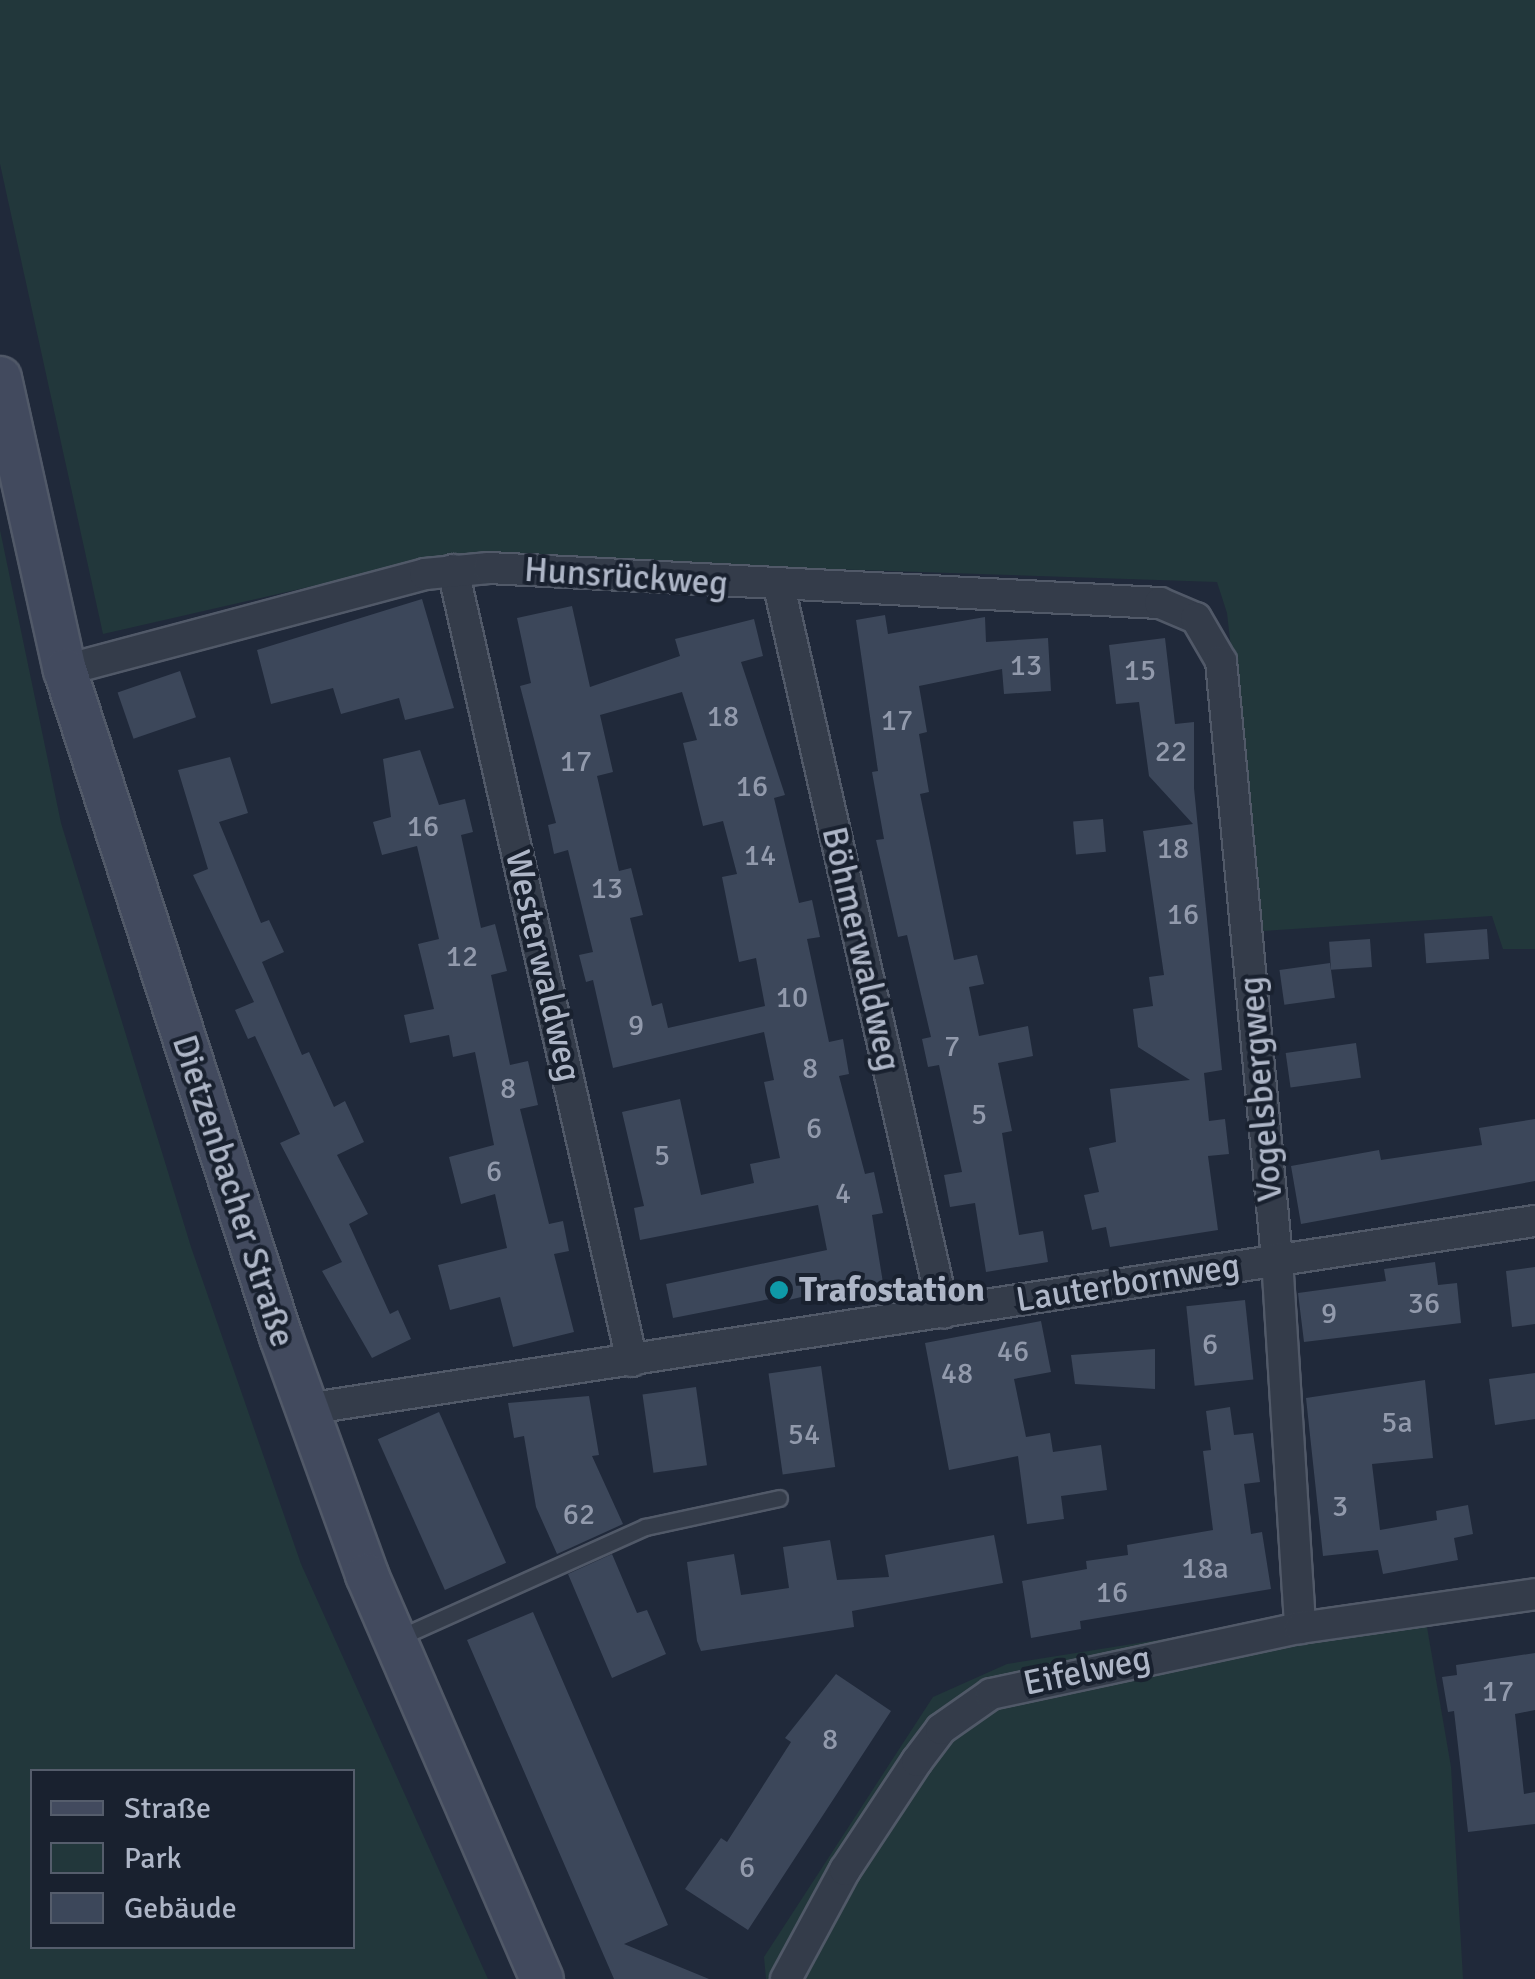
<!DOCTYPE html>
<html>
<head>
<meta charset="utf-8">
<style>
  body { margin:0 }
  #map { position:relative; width:1535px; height:1979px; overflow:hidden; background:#20293a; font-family:Signika,sans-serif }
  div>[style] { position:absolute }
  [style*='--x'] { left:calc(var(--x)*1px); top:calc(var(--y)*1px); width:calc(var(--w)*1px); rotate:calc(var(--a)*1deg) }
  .green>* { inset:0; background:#22373b }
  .building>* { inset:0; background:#3c475a; transform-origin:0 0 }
  .roads { filter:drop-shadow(2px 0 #515968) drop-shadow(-2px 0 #515968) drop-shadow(0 2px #515968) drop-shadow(0 -2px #515968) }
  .lane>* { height:15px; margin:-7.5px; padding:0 7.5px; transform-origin:7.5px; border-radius:7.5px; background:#343c4a }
  .street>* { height:30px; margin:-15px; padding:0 15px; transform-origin:15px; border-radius:15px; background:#343c4a }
  .secondary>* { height:42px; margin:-21px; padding:0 21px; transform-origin:21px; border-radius:21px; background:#424a5e }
  .dots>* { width:28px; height:28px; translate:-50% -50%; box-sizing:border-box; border:5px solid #19212f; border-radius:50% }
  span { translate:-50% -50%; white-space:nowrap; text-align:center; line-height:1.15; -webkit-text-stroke:8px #19212f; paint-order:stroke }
  .number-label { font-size:30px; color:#929aac }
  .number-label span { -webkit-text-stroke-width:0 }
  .street-label { font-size:35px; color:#aeb6c7 }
  .poi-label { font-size:35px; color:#aeb6c7; font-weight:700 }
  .left { translate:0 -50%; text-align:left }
  .legend { position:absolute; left:30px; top:1769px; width:325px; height:180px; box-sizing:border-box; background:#19212f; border:2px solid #555d6c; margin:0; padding:12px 18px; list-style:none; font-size:30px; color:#aeb6c7 }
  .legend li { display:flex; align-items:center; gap:20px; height:50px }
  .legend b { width:50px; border:2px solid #555d6c }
</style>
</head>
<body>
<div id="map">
  <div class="green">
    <div style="clip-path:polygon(0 0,1535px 0,1535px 949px,1503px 949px,1492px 916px,1263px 931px,1227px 613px,1217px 582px,444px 556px,103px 634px,0 164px)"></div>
    <div style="clip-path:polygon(evenodd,0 530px,61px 823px,191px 1247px,301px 1564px,488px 1979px,0 1979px,0 530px,32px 1772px,352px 1772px,352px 1946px,32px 1946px,32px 1772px)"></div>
    <div style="clip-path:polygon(1422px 1598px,1451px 1767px,1463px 1979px,766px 1979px,764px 1957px,933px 1697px,1007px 1664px)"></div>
  </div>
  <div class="building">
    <div style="clip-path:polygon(422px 599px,454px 708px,405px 720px,399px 698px,341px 714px,333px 688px,271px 704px,257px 650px)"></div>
    <div style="clip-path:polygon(evenodd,572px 606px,590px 687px,680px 656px,675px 639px,754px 619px,763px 656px,741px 662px,785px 795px,774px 798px,799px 903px,812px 900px,820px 937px,807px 939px,829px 1042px,843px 1039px,849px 1074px,839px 1076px,865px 1174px,874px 1172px,883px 1213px,872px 1215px,884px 1289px,832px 1297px,831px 1290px,776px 1303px,775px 1298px,673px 1318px,666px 1284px,827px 1250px,818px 1205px,640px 1240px,634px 1208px,644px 1206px,622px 1112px,680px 1099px,701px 1195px,754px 1183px,750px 1164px,780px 1158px,764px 1082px,774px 1080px,764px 1032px,613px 1068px,593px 980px,586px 982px,579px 955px,593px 952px,568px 850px,554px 854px,548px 825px,556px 823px,520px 686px,531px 683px,517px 618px,572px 606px,682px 692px,697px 740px,683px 743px,703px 826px,723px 821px,737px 874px,722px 877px,739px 962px,756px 958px,765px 1006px,668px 1028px,662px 1003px,652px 1006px,630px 918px,643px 915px,631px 868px,619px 871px,597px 776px,613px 772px,600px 715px,682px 692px)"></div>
    <div style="clip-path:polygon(885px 615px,888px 634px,985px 617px,986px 642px,1048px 638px,1051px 691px,1004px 694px,1002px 669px,919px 686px,927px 732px,919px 734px,929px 792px,920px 794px,954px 960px,977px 955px,984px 984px,969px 987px,979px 1036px,1028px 1026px,1033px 1056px,998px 1063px,1012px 1131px,1002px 1133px,1019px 1235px,1043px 1231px,1048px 1262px,986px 1272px,975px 1203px,950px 1207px,944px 1175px,962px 1172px,939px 1065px,928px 1067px,922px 1039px,931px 1037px,907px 935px,898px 937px,876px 840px,884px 839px,872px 772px,878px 771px,856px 620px)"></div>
    <div style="clip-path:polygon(1165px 638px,1175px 724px,1194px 722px,1194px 788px,1222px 1070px,1204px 1073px,1209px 1121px,1225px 1119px,1229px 1154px,1208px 1156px,1218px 1230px,1110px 1247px,1106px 1227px,1092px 1230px,1084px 1195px,1099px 1192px,1089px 1148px,1116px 1142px,1110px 1089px,1190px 1080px,1138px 1047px,1133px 1009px,1153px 1006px,1149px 977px,1164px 975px,1143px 831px,1193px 824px,1149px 776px,1139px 702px,1116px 704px,1109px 645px)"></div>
    <div style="left:180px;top:671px;width:49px;height:66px;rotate:71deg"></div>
    <div style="clip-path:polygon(420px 750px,439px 805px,465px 799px,473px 832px,461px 835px,481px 928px,495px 924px,507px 971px,491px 975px,510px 1065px,528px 1061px,538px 1105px,520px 1109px,549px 1224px,563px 1221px,569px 1251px,554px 1254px,574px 1332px,513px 1347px,500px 1297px,450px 1310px,438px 1265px,507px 1248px,495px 1194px,461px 1204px,449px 1157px,494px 1145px,475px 1052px,453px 1057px,449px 1035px,410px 1043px,404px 1015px,434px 1009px,418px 944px,439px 939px,417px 846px,382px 855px,373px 822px,391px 817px,383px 759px)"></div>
    <div style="clip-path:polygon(230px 757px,248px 813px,219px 822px,261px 923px,269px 920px,284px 952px,262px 962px,302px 1055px,309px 1052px,334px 1107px,345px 1101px,364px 1142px,337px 1155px,368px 1214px,349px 1224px,390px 1314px,398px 1310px,411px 1339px,372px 1358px,322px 1271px,342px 1262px,280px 1143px,300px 1134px,255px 1036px,248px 1039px,235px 1010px,254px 1002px,193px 875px,208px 869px,178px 770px)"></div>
    <div style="left:1103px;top:819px;width:33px;height:30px;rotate:85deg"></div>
    <div style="left:1487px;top:929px;width:30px;height:63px;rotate:86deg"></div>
    <div style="left:1370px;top:939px;width:28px;height:41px;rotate:86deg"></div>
    <div style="left:1330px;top:963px;width:35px;height:51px;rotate:82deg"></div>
    <div style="left:1356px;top:1043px;width:35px;height:71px;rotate:82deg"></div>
    <div style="clip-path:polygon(1535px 1119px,1535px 1181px,1301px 1224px,1291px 1166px,1379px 1150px,1381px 1160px,1482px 1145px,1479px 1128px)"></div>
    <div style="clip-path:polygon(1435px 1262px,1438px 1285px,1457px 1283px,1461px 1323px,1304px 1342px,1298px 1293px,1386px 1281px,1384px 1269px)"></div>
    <div style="clip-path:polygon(1535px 1267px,1535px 1324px,1512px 1327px,1506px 1271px)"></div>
    <div style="left:1245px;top:1300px;width:80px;height:59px;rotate:84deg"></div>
    <div style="clip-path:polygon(1041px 1321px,1051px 1372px,1014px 1379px,1026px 1437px,1050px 1433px,1053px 1452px,1101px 1445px,1107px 1490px,1061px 1496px,1064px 1519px,1027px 1524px,1018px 1456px,949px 1470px,925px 1343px)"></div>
    <div style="clip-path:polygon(1155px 1349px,1155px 1389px,1075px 1384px,1071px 1355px)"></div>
    <div style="left:821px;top:1366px;width:102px;height:53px;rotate:82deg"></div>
    <div style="clip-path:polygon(1535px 1373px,1535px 1419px,1495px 1425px,1489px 1379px)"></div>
    <div style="clip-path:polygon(1425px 1380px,1433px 1458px,1372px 1464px,1380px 1530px,1437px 1520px,1436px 1511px,1468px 1505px,1473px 1534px,1454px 1538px,1458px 1560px,1383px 1574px,1378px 1550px,1323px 1556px,1306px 1398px)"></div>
    <div style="left:696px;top:1387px;width:79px;height:54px;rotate:82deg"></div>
    <div style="clip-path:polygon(589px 1396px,599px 1455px,592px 1456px,623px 1524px,557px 1554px,536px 1507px,524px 1436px,514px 1438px,508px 1403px)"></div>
    <div style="clip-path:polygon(1230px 1407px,1234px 1435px,1253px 1433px,1260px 1482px,1244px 1484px,1251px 1534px,1262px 1532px,1271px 1589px,1080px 1621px,1081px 1629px,1031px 1638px,1022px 1581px,1087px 1569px,1086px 1561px,1128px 1555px,1127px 1545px,1213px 1530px,1203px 1451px,1211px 1450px,1206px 1411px)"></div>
    <div style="left:439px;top:1412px;width:165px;height:67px;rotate:66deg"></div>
    <div style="clip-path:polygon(994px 1535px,1003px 1583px,852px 1611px,854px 1627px,701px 1651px,697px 1641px,687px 1562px,734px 1554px,741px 1595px,789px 1588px,783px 1547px,830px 1540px,837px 1580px,889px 1577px,885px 1555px)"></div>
    <div style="clip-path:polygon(612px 1554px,637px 1613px,647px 1610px,666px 1654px,612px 1678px,568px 1574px)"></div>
    <div style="clip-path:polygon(533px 1612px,668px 1925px,624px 1944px,709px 1979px,614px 1979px,467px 1640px)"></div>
    <div style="clip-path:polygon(1535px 1653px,1535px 1710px,1515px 1714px,1524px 1794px,1535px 1792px,1535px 1824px,1468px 1832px,1454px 1711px,1448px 1712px,1442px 1677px,1457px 1675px,1456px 1665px)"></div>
    <div style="clip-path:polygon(836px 1674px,891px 1711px,748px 1930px,685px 1889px,721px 1838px,727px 1842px,791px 1742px,785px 1738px)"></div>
  </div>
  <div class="roads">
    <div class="lane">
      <div style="--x:398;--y:1638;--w:271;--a:-24.2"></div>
      <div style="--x:645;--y:1527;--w:137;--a:-12.2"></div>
    </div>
    <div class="street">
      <div style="--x:453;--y:570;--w:811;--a:77.25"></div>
      <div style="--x:779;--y:586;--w:745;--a:77.2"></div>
      <div style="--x:65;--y:670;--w:373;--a:-14.9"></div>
      <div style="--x:425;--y:574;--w:64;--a:-5.4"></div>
      <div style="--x:489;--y:568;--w:672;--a:2.99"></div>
      <div style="--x:1160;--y:603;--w:39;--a:23"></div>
      <div style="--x:1196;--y:618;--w:50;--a:59.8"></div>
      <div style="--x:1221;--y:661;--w:601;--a:84.65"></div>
      <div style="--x:1277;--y:1259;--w:370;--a:86.4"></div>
      <div style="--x:306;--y:1409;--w:1243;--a:-8.7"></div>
      <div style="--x:786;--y:1979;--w:124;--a:-61.6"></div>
      <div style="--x:845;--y:1870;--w:131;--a:-56.6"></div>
      <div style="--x:917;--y:1761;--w:40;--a:-53"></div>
      <div style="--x:941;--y:1729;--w:61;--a:-35"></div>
      <div style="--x:991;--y:1694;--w:316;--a:-12.1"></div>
      <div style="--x:1300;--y:1628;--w:237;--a:-8.2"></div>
    </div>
    <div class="secondary">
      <div style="--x:0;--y:378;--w:299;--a:77.5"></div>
      <div style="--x:65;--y:670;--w:701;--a:72.06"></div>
      <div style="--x:281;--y:1337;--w:253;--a:70.1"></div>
      <div style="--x:367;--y:1575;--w:440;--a:66.6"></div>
    </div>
  </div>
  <div class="dots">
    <div style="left:779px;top:1290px;background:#0f9aa8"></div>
  </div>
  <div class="number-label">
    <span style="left:1026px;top:666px">13</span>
    <span style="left:1140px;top:671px">15</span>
    <span style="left:723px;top:717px">18</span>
    <span style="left:897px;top:721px">17</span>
    <span style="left:1171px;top:752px">22</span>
    <span style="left:576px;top:762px">17</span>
    <span style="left:752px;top:787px">16</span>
    <span style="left:423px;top:827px">16</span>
    <span style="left:1173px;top:849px">18</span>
    <span style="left:760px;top:856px">14</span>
    <span style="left:607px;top:889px">13</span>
    <span style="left:1183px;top:915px">16</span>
    <span style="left:462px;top:957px">12</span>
    <span style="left:792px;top:998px">10</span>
    <span style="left:636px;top:1026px">9</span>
    <span style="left:952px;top:1047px">7</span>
    <span style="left:810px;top:1069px">8</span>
    <span style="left:508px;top:1089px">8</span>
    <span style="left:979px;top:1115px">5</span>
    <span style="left:814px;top:1129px">6</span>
    <span style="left:662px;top:1156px">5</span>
    <span style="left:494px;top:1172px">6</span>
    <span style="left:843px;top:1194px">4</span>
    <span style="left:1424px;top:1304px">36</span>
    <span style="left:1329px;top:1314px">9</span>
    <span style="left:1210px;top:1345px">6</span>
    <span style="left:1013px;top:1352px">46</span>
    <span style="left:957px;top:1374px">48</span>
    <span style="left:1397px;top:1423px">5a</span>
    <span style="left:804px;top:1435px">54</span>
    <span style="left:1340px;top:1507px">3</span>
    <span style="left:579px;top:1515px">62</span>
    <span style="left:1205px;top:1569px">18a</span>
    <span style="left:1112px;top:1593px">16</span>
    <span style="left:1498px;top:1692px">17</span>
    <span style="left:830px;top:1740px">8</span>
    <span style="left:747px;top:1868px">6</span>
  </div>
  <div class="street-label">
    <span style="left:626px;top:577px;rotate:4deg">Hunsrückweg</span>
    <span style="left:861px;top:949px;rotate:77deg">Böhmerwaldweg</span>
    <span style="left:543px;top:966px;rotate:77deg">Westerwaldweg</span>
    <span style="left:1261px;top:1089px;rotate:-95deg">Vogelsbergweg</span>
    <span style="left:233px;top:1191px;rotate:72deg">Dietzenbacher Straße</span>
    <span style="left:1128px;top:1283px;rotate:-9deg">Lauterbornweg</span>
    <span style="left:1087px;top:1671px;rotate:-12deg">Eifelweg</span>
  </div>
  <div class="poi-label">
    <span class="left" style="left:799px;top:1290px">Trafostation</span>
  </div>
  <ul class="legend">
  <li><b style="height:12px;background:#424a5e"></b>Straße</li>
  <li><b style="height:28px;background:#22373b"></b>Park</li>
  <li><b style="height:28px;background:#3c475a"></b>Gebäude</li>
  </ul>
</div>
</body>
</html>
